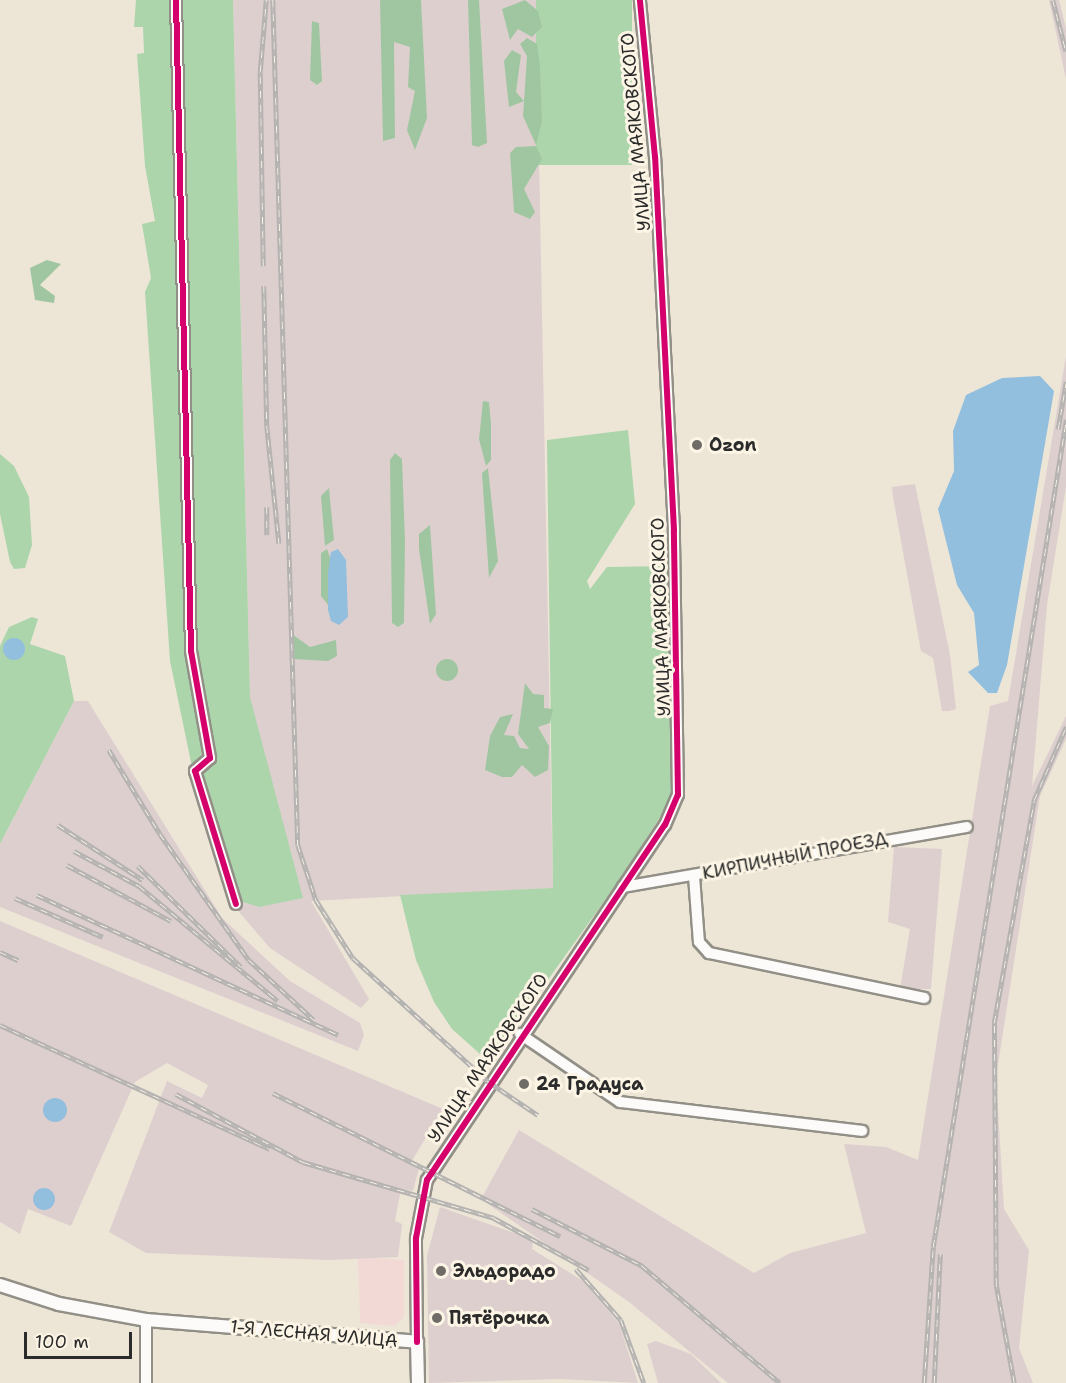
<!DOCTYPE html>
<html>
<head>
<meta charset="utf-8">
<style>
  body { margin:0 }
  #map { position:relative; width:1066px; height:1383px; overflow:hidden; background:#ede6d7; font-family:"Shantell Sans",sans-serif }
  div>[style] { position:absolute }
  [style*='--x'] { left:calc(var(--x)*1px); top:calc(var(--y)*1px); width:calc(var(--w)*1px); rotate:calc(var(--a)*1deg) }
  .built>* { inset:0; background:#f2d9d5 }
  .industrial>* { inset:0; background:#decfcf }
  .green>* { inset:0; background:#acd5ac; transform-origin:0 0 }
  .forest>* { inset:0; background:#a0c6a1 }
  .round { border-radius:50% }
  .water>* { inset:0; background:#93bfde }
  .roads { filter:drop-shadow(2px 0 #928f87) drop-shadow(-2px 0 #928f87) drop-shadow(0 2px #928f87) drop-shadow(0 -2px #928f87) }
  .minor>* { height:10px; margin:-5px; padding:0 5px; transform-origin:5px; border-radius:5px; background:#fcfbf9 }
  .major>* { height:12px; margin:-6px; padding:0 6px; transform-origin:6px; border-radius:6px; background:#fcfbf9 }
  .rail>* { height:4.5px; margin-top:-2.25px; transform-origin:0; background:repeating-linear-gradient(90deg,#fcf5e5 0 7px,#b4b3b1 0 14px); box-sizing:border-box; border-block:2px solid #b4b3b1 }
  .cycleway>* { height:6px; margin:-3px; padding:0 3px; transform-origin:3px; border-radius:3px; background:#d6006c }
  .dots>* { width:16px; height:16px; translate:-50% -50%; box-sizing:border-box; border:3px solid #fcf5e5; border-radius:50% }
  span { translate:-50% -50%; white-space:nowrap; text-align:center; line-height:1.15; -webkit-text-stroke:6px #fcf5e5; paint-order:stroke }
  .street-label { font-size:18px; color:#2b2b2b }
  .poi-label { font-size:18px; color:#2b2b2b; font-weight:700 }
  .left { translate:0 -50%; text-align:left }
  .scale { position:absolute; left:24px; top:1332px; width:108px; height:27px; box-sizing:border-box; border:3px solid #2b2b2b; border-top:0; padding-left:8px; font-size:18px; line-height:21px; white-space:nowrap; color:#2b2b2b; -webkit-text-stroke:4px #fcf5e5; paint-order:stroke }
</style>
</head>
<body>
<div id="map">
  <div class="built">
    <div style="clip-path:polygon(358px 1257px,404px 1260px,404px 1317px,395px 1326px,360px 1323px)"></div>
  </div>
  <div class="industrial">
    <div style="clip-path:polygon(233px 0,536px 0,553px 888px,311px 901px,369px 999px,361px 1008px,270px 948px,239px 912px,261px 745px,250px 697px)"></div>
    <div style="clip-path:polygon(1049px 0,1059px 0,1066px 28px,1066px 79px)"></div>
    <div style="clip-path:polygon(1066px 356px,1066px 487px,1047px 605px,1032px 786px,1066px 716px,1066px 739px,1040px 796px,996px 1077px,1004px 1209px,1029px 1250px,1019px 1348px,1033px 1383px,728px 1383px,629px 1302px,481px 1199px,519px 1130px,754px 1273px,790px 1253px,866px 1233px,844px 1144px,886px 1147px,918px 1160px,990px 706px,1008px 701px)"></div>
    <div style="clip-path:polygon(915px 484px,950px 655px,956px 709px,949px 711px,942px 711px,933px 658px,921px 651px,893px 497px,892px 487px)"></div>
    <div style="clip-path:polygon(74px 701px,88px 701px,222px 918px,290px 981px,360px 1023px,364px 1035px,358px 1051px,0 907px,0 844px)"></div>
    <div style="clip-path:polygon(894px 847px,942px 849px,931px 989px,900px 989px,910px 929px,888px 922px)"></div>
    <div style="clip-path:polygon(0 921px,443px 1109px,410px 1164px,419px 1168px,413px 1191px,401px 1189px,395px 1221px,402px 1224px,398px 1257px,329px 1260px,146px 1253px,109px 1232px,167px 1081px,202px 1098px,208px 1085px,167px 1063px,135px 1082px,71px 1226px,28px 1209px,20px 1234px,0 1222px)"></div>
    <div style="clip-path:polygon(440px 1207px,523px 1236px,533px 1241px,532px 1249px,583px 1281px,619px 1323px,638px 1383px,560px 1379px,429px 1383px,427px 1256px)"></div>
    <div style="clip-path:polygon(656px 1341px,691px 1354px,721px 1383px,658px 1383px,647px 1344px)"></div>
  </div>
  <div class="green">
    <div style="clip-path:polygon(136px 0,233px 0,250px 697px,303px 898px,259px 907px,240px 901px,201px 775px,192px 767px,170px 661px,145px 292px,151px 278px,142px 224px,155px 221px,145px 166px,137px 54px,144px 53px,143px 27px,134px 27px)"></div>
    <div style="left:536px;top:0;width:96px;height:165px"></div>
    <div style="clip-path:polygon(628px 430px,635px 504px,587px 581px,590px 589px,607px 567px,669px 566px,674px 785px,668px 805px,618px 882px,489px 1062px,452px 1029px,434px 1002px,416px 960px,400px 895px,553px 888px,547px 440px)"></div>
    <div style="clip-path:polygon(0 454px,14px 466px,29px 497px,32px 545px,25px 568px,14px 569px,10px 562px,0 514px)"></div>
    <div style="clip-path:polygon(32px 617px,38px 619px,30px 644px,65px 656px,74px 701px,0 844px,0 646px,9px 627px)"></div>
  </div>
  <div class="forest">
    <div style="clip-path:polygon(380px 0,421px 0,427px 118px,415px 150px,407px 130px,415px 91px,408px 87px,410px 47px,394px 42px,395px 138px,383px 141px)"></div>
    <div style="clip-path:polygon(468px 0,479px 0,487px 143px,478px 147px,472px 145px)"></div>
    <div style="clip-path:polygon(525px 0,538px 11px,542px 27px,532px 37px,518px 29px,510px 40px,502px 9px)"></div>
    <div style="clip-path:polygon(312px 21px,319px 23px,322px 81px,317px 85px,310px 80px)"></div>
    <div style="clip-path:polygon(527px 38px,537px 44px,540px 66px,542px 121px,536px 145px,523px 116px,527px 56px,520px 44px)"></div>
    <div style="clip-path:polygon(512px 50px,521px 55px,516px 92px,524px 101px,509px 107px,504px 61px)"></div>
    <div style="clip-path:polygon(536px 146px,542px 159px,524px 189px,535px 212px,530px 219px,514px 212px,510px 153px,516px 147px)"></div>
    <div style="clip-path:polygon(47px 260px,61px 264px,40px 285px,55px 296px,54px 303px,35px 300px,30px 268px)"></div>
    <div style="clip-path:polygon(483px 401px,489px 402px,491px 424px,491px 460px,486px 466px,479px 439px)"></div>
    <div style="clip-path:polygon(395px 453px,402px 459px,405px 541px,404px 623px,398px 627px,392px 623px,390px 460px)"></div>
    <div style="clip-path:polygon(488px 468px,498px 561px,489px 578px,482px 473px)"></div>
    <div style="clip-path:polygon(329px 488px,334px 540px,325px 546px,321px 496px)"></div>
    <div style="clip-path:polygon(430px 525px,436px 614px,430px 624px,419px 549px,419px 534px)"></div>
    <div style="clip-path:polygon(327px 549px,331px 560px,328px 605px,321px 596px,321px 553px)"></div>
    <div style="clip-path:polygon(292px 634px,310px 647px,336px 640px,337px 656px,328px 661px,294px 659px)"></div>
    <div class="round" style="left:436px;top:659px;width:22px;height:22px"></div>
    <div style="clip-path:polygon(525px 683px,533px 694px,544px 695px,544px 708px,553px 709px,550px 723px,538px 727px,549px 746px,548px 770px,535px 777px,522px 765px,512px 777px,502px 777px,485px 770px,490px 736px,500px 717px,513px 714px,504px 735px,514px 736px,520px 748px,529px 749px,518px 734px)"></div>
  </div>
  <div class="water">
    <div style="clip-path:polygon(1040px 376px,1054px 391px,1007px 665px,997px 693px,988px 693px,968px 672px,979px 665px,974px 613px,957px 585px,938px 509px,954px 471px,953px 431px,966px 395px,1002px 378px)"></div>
    <div style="clip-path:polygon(338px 549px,346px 560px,348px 617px,339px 625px,331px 621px,328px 610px,328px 573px,331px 552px)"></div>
    <div class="round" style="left:3px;top:638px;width:22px;height:22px"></div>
    <div class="round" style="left:43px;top:1098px;width:24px;height:24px"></div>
    <div class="round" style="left:33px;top:1188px;width:22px;height:22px"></div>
  </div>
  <div class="roads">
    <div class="minor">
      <div style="--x:176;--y:0;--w:651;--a:88.68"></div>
      <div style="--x:191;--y:651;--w:109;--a:79.9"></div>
      <div style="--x:210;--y:758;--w:20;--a:139"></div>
      <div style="--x:195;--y:771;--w:139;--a:72.9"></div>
      <div style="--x:694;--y:876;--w:66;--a:85.7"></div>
      <div style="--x:699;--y:942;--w:15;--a:48"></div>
      <div style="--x:709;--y:953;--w:220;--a:11.8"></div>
      <div style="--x:623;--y:887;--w:349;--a:-9.9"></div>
      <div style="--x:520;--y:1034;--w:121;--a:34.2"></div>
      <div style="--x:620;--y:1102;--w:244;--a:6.8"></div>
      <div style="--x:146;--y:1320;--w:63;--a:90"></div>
      <div style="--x:417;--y:1342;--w:104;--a:-90.6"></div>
      <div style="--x:416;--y:1238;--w:59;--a:-79.3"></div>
      <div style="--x:427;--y:1180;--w:427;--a:-56.2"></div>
      <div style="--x:665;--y:825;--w:33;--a:-67"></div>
      <div style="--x:678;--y:795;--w:265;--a:-90.9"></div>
      <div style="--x:674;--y:530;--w:373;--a:-92.9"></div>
      <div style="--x:655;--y:157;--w:158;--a:-95.5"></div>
    </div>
    <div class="major">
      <div style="--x:0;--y:1285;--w:62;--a:17.9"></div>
      <div style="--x:59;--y:1304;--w:88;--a:10.4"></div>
      <div style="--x:146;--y:1320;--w:272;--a:4.6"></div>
      <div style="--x:417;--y:1342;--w:41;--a:88.6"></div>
    </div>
  </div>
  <div class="rail">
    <div style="--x:273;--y:0;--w:845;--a:88.31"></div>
    <div style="--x:298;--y:845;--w:58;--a:71.9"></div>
    <div style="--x:316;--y:900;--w:69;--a:57.5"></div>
    <div style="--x:353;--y:958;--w:184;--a:42.4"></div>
    <div style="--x:489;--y:1082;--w:59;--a:34"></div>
    <div style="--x:1053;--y:0;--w:53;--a:75.7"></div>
    <div style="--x:263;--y:266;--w:194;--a:-90.9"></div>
    <div style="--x:260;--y:72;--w:72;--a:-85.2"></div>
    <div style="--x:264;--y:286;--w:140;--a:88.8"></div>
    <div style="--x:267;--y:426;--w:118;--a:84.1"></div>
    <div style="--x:1058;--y:429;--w:48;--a:-80.3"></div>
    <div style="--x:267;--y:507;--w:28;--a:90"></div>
    <div style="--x:109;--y:750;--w:98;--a:58.7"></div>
    <div style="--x:160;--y:834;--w:154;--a:54.8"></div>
    <div style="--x:249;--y:960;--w:88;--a:42.7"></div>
    <div style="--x:58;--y:825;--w:101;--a:32.9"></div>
    <div style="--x:74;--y:851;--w:74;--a:28.3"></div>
    <div style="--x:139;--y:886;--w:180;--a:39.6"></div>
    <div style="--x:67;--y:865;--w:118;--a:28.3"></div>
    <div style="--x:138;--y:866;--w:144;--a:44.4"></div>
    <div style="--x:37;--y:895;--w:332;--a:24.9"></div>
    <div style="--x:15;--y:898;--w:96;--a:23.9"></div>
    <div style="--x:0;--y:952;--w:20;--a:24"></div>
    <div style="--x:0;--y:1025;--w:297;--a:24.7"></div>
    <div style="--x:273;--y:1093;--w:321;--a:26.5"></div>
    <div style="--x:176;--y:1094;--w:144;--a:28.2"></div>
    <div style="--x:303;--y:1162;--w:199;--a:16.3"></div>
    <div style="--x:494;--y:1218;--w:108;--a:28.7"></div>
    <div style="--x:532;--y:1209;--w:123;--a:27.2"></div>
    <div style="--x:641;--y:1265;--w:182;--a:40.3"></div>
    <div style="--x:576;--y:1269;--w:68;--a:48.6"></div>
    <div style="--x:621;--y:1320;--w:67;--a:69.9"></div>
    <div style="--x:924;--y:1383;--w:136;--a:-86.2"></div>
    <div style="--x:933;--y:1247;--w:838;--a:-80.86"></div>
    <div style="--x:934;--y:1383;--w:129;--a:-87.3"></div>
    <div style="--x:1014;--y:1383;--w:100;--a:-100.4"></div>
    <div style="--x:996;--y:1285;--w:262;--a:-90.4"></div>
    <div style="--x:994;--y:1023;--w:227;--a:-79.8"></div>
    <div style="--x:1034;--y:800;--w:80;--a:-66.3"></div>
  </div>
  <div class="cycleway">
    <div style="--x:176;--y:0;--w:651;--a:88.68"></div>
    <div style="--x:191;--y:651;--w:109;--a:79.9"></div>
    <div style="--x:210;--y:758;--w:20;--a:139"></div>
    <div style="--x:195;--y:771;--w:139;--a:72.9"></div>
    <div style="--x:417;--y:1342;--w:104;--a:-90.6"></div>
    <div style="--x:416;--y:1238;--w:59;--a:-79.3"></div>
    <div style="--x:427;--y:1180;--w:427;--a:-56.2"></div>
    <div style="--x:665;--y:825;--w:33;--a:-67"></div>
    <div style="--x:678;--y:795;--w:265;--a:-90.9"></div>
    <div style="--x:674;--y:530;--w:373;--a:-92.9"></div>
    <div style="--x:655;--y:157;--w:158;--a:-95.5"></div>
  </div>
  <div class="dots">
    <div style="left:697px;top:445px;background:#6f6c67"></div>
    <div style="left:524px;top:1084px;background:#6f6c67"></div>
    <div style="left:441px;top:1271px;background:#6f6c67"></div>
    <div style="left:437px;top:1318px;background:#6f6c67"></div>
  </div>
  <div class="street-label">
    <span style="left:636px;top:132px;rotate:-95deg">УЛИЦА МАЯКОВСКОГО</span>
    <span style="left:661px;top:617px;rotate:-92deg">УЛИЦА МАЯКОВСКОГО</span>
    <span style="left:795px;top:856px;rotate:-11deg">КИРПИЧНЫЙ ПРОЕЗД</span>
    <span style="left:488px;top:1058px;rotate:-56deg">УЛИЦА МАЯКОВСКОГО</span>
    <span style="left:314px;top:1334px;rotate:5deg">1-Я ЛЕСНАЯ УЛИЦА</span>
  </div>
  <div class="poi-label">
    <span class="left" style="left:709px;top:445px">Ozon</span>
    <span class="left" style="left:536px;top:1084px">24 Градуса</span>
    <span class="left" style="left:453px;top:1271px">Эльдорадо</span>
    <span class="left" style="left:449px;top:1318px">Пятёрочка</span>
  </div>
  <div class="scale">100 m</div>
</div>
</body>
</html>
